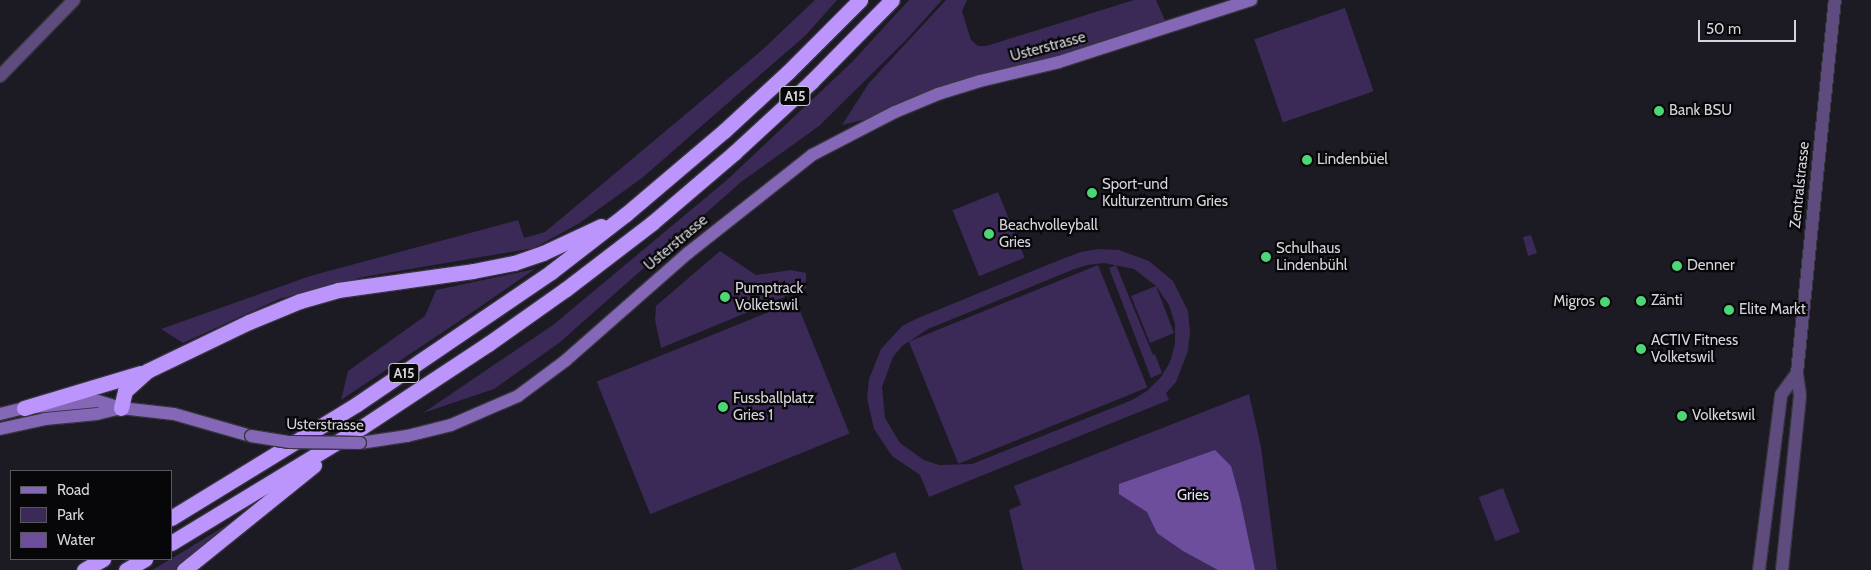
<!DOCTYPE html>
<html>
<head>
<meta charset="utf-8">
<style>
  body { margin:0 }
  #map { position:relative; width:1871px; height:570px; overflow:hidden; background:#1c1a22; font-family:Cabin,sans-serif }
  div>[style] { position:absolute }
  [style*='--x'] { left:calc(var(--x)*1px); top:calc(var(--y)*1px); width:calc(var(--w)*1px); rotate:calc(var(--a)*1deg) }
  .green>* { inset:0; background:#3b2957; transform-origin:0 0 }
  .water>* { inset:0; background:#6d4e9d }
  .roads { filter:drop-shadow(1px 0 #36343c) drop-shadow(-1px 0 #36343c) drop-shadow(0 1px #36343c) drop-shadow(0 -1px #36343c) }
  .tertiary>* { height:12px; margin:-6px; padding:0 6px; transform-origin:6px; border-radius:6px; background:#5f4c7f }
  .secondary>* { height:12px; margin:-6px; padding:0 6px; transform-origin:6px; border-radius:6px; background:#8567b8 }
  .motorway>* { height:15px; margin:-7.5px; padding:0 7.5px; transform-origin:7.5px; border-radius:7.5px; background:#bb95fb }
  .bridges { filter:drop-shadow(1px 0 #36343c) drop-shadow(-1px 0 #36343c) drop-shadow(0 1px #36343c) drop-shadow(0 -1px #36343c) }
  .secondary-bridge>* { height:12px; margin:-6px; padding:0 6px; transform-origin:6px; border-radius:6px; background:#8567b8 }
  .dots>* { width:14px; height:14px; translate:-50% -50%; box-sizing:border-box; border:2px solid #070609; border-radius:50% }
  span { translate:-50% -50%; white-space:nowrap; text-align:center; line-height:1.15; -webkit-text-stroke:4.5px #070609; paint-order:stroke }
  .shield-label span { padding:1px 4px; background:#070609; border:1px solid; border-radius:4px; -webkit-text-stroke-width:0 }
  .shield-label { font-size:14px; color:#d5d4da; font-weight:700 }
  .street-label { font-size:15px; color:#d5d4da }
  .poi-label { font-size:15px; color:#d5d4da }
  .left { translate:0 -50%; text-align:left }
  .right { translate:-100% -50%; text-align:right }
  .park-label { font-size:15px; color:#e4ddf4 }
  .legend { position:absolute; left:10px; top:470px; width:162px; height:90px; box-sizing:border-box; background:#070609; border:1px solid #59585d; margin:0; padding:6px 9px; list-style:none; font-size:15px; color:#d5d4da }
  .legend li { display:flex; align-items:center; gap:10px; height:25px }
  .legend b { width:25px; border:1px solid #59585d }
  .scale { position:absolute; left:1698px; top:20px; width:98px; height:22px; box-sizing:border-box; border:2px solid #d5d4da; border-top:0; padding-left:6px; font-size:15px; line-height:18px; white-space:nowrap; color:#d5d4da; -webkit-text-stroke:4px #070609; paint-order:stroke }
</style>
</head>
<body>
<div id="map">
  <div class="green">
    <div style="clip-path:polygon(815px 0,837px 0,806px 35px,642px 178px,578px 224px,534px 248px,363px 277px,279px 299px,183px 343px,161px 329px,310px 276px,518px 220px,524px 238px,545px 232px,761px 51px)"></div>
    <div style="clip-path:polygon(909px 0,942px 0,906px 40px,819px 126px,741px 182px,559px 343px,494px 389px,423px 413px,553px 325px,728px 179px,852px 62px)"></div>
    <div style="clip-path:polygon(946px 0,967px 0,962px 11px,971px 40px,978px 46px,986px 46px,1134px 0,1156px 0,1168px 27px,895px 112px,842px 125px,869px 83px)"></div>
    <div style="left:1345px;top:8px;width:88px;height:96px;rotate:71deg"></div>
    <div style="left:998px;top:192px;width:71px;height:49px;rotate:68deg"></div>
    <div style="clip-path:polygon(1531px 235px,1537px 253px,1528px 256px,1523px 237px)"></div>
    <div style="clip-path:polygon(evenodd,1099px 249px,1119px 250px,1149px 261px,1173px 281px,1188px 311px,1190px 332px,1188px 351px,1176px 382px,1166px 393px,1169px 400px,929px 497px,920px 475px,892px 456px,874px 429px,867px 398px,869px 379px,881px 349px,902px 326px,918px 318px,1062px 259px,1081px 252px,1099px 249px,1104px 263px,1134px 269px,1156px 286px,1131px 296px,1150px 343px,1174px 333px,1156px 286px,1169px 305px,1175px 324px,1175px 344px,1170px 362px,1161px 377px,1147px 391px,1132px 400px,972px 464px,939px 465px,924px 460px,900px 443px,885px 418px,882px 387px,893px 357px,902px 346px,928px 329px,1072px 270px,1087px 265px,1104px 263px)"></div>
    <div style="clip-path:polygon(720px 251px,756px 275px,791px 270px,806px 273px,806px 288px,661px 348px,655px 320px,656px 306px)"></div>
    <div style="left:1098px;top:265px;width:132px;height:204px;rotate:68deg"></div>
    <div style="clip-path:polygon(1116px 265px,1153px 355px,1155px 354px,1162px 373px,1151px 378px,1109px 268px)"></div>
    <div style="clip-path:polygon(535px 269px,449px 328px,341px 400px,348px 371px,425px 316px,436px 290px)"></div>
    <div style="left:796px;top:301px;width:143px;height:215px;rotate:68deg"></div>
    <div style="clip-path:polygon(1249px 394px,1261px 447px,1277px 570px,1023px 570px,1009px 510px,1021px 505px,1014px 486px)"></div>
    <div style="left:1503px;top:488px;width:47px;height:26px;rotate:69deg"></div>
    <div style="clip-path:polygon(238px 518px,176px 570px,152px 570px,171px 559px)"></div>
    <div style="clip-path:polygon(895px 552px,902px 570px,850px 570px)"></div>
  </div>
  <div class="water">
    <div style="clip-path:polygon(1215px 450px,1231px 466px,1240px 499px,1255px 570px,1218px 570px,1183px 551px,1157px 533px,1147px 512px,1119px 494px,1119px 484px)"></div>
  </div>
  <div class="roads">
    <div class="tertiary">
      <div style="--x:0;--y:76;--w:106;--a:-45.8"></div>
      <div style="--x:1759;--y:570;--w:176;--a:-82.8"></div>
      <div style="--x:1781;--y:395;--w:27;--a:-54"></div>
      <div style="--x:1782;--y:570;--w:176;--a:-84.1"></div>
      <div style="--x:1800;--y:395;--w:22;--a:-98"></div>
      <div style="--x:1797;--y:373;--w:375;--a:-84.2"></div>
    </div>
    <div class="secondary">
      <div style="--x:0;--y:414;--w:25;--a:-14"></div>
      <div style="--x:24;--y:408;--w:74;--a:-5.4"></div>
      <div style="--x:98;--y:401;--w:24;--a:17"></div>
      <div style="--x:121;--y:408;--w:53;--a:6.5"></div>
      <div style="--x:174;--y:414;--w:80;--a:15.9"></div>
      <div style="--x:0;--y:429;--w:46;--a:-12.5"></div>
      <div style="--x:45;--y:419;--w:52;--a:-5.5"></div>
      <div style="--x:97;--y:414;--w:25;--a:-14"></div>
      <div style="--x:360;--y:443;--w:48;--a:-8.5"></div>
      <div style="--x:407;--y:436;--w:45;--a:-14"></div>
      <div style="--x:451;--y:425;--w:73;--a:-23.4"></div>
      <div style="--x:518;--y:396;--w:59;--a:-36.7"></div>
      <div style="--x:565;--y:361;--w:164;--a:-41.3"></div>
      <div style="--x:688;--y:253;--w:158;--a:-38.3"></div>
      <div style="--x:812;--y:155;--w:93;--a:-27.4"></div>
      <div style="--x:895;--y:112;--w:47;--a:-22.7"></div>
      <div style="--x:938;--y:94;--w:44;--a:-17.2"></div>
      <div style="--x:980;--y:81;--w:81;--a:-13.5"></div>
      <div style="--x:1059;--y:62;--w:202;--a:-17.9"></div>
    </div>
    <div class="motorway">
      <div style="--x:24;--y:408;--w:122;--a:-16.7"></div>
      <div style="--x:121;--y:408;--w:17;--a:-77"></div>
      <div style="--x:125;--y:391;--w:30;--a:-42"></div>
      <div style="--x:147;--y:371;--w:113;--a:-25.7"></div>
      <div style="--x:249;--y:322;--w:55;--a:-22.4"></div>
      <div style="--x:300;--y:301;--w:40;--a:-16"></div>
      <div style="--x:338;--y:290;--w:136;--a:-8"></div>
      <div style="--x:473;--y:271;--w:42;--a:-11"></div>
      <div style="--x:514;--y:263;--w:31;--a:-19"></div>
      <div style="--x:543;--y:253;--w:64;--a:-25"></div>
      <div style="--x:171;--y:518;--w:218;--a:-31.5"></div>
      <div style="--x:357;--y:404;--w:235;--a:-34.2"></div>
      <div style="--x:551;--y:272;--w:95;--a:-37.7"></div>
      <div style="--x:626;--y:214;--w:128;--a:-40.3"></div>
      <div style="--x:724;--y:131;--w:87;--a:-42.7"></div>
      <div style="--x:788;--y:72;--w:102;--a:-45"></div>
      <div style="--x:171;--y:543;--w:223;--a:-31.3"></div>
      <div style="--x:362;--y:427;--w:151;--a:-33.4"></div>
      <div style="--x:488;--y:344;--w:95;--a:-35.2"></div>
      <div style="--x:566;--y:289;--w:108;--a:-37.5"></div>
      <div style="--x:652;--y:223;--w:108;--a:-40.5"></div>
      <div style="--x:734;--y:153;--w:105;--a:-42.7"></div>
      <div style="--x:811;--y:82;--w:115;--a:-45.4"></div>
      <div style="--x:84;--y:570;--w:22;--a:-30"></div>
      <div style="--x:126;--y:570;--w:22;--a:-30"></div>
      <div style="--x:184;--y:570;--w:167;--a:-38.9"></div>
    </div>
  </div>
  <div class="bridges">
    <div class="secondary-bridge">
      <div style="--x:251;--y:436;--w:39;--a:9"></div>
      <div style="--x:290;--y:442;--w:70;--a:0.8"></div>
    </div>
  </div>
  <div class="dots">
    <div style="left:1659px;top:111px;background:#4dd676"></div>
    <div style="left:1307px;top:160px;background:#4dd676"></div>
    <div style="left:1092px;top:193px;background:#4dd676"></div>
    <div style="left:989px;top:234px;background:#4dd676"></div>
    <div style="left:1266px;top:257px;background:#4dd676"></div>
    <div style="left:1677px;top:266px;background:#4dd676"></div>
    <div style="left:725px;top:297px;background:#4dd676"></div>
    <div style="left:1641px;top:301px;background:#4dd676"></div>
    <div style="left:1605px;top:302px;background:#4dd676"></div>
    <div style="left:1729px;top:310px;background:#4dd676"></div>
    <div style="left:1641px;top:349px;background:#4dd676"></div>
    <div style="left:723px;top:407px;background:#4dd676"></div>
    <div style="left:1682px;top:416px;background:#4dd676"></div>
  </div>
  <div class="shield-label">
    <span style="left:795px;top:96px">A15</span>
    <span style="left:404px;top:373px">A15</span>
  </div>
  <div class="street-label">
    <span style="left:1048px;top:47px;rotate:-15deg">Usterstrasse</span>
    <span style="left:1800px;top:185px;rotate:-84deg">Zentralstrasse</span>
    <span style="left:676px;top:243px;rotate:-40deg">Usterstrasse</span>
    <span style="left:325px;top:425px;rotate:1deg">Usterstrasse</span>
  </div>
  <div class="poi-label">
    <span class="left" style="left:1669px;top:111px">Bank BSU</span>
    <span class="left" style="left:1317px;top:160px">Lindenbüel</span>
    <span class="left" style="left:1102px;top:193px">Sport-und<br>Kulturzentrum Gries</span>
    <span class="left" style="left:999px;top:234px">Beachvolleyball<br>Gries</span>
    <span class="left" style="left:1276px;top:257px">Schulhaus<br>Lindenbühl</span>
    <span class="left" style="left:1687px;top:266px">Denner</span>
    <span class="left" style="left:735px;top:297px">Pumptrack<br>Volketswil</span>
    <span class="left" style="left:1651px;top:301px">Zänti</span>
    <span class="right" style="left:1595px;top:302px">Migros</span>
    <span class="left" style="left:1739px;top:310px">Elite Markt</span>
    <span class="left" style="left:1651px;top:349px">ACTIV Fitness<br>Volketswil</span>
    <span class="left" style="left:733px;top:407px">Fussballplatz<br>Gries 1</span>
    <span class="left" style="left:1692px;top:416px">Volketswil</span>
  </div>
  <div class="park-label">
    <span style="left:1193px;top:496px">Gries</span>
  </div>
  <ul class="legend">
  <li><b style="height:6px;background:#8567b8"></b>Road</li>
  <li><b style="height:14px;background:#3b2957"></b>Park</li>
  <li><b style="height:14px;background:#6d4e9d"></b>Water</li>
  </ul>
  <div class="scale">50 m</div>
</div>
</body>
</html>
